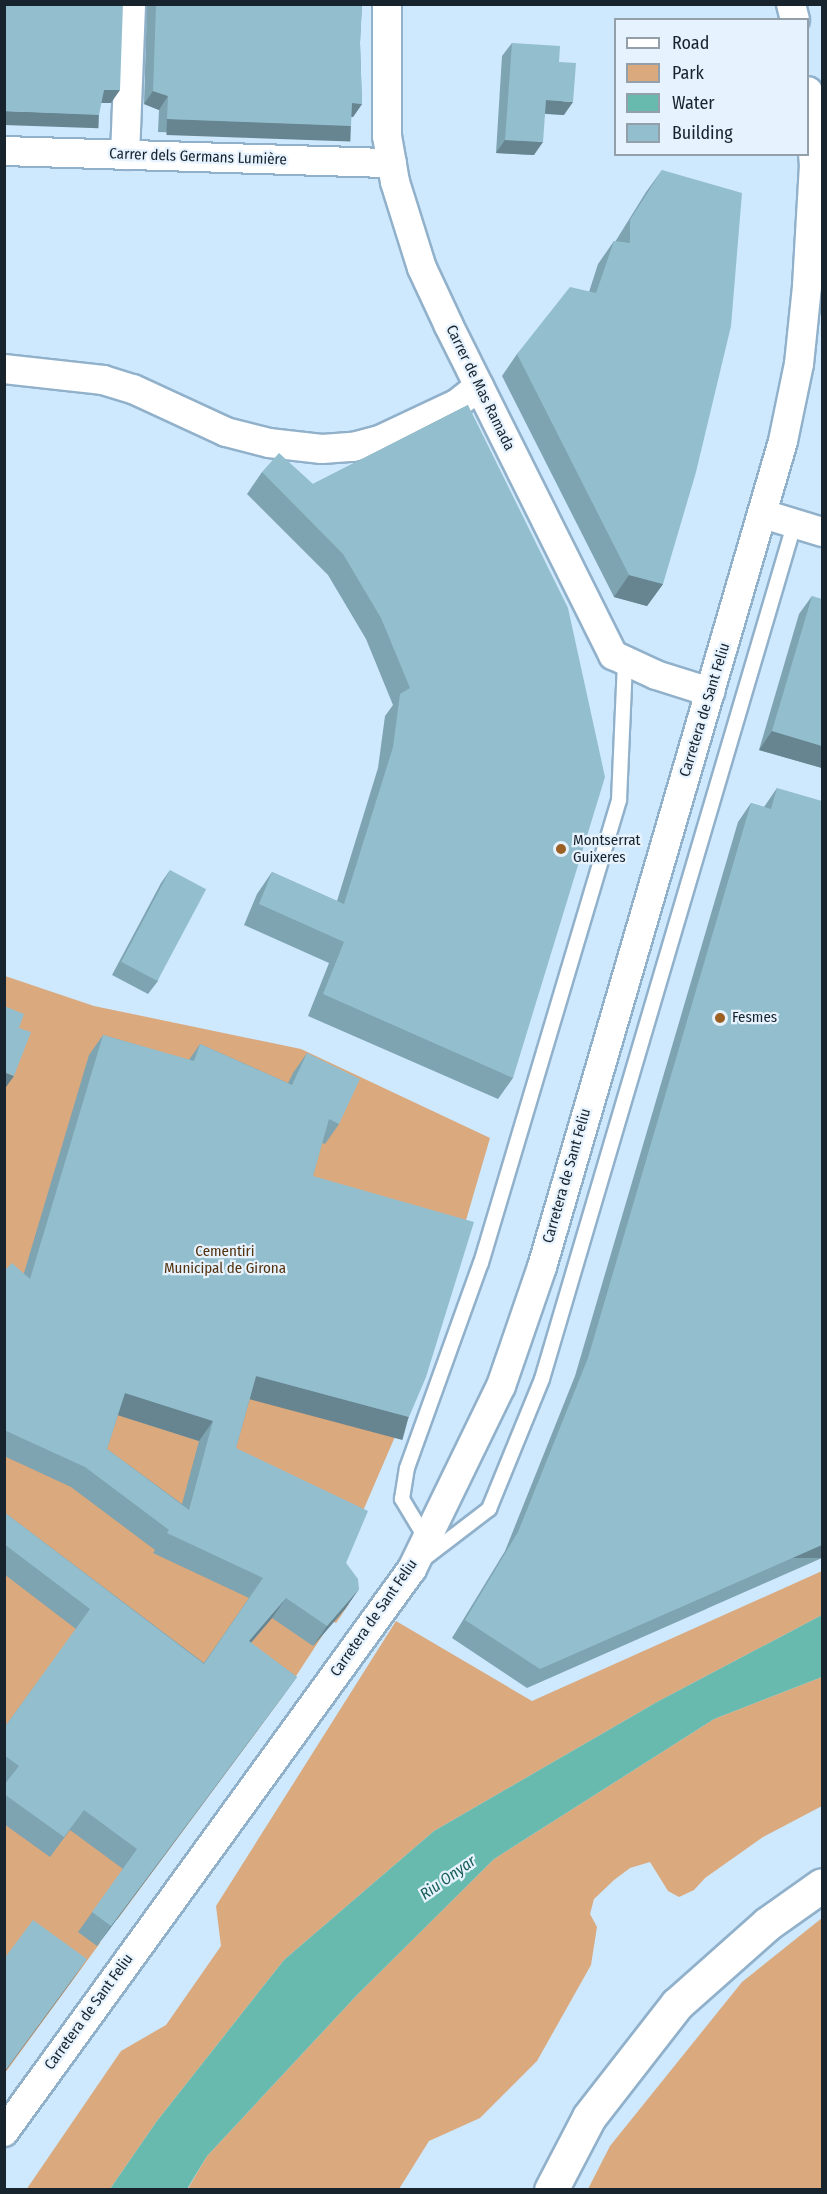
<!DOCTYPE html>
<html>
<head>
<meta charset="utf-8">
<style>
  body { margin:0 }
  #map { position:relative; width:827px; height:2194px; overflow:hidden; background:#cee8fe; font-family:"Fira Sans Condensed",sans-serif }
  div>[style] { position:absolute }
  [style*='--x'] { left:calc(var(--x)*1px); top:calc(var(--y)*1px); width:calc(var(--w)*1px); rotate:calc(var(--a)*1deg) }
  .green>* { inset:0; background:#daa97e }
  .water>* { inset:0; background:#67baad }
  .roads { filter:drop-shadow(2px 0 #91b1cb) drop-shadow(-2px 0 #91b1cb) drop-shadow(0 2px #91b1cb) drop-shadow(0 -2px #91b1cb) }
  .service>* { height:14px; margin:-7px; padding:0 7px; transform-origin:7px; border-radius:7px; background:#fff }
  .minor>* { height:28px; margin:-14px; padding:0 14px; transform-origin:14px; border-radius:14px; background:#fff }
  .secondary>* { height:33px; margin:-16.5px; padding:0 16.5px; transform-origin:16.5px; border-radius:16.5px; background:#fff }
  .wall>* { inset:0; background:#7ea3b1 }
  .shaded-wall>* { inset:0; background:#678590; transform-origin:0 0 }
  .building>* { inset:0; background:#93bece; transform-origin:0 0 }
  .dots>* { width:16px; height:16px; translate:-50% -50%; box-sizing:border-box; border:3px solid #e6f3fe; border-radius:50% }
  span { translate:-50% -50%; white-space:nowrap; text-align:center; line-height:1.15; -webkit-text-stroke:4.5px #e6f3fe; paint-order:stroke }
  .street-label { font-size:15px; color:#17232d }
  .poi-label { font-size:15px; color:#17232d }
  .left { translate:0 -50%; text-align:left }
  .park-label { font-size:15px; color:#54320f }
  .water-label { font-size:16px; color:#195e55; font-style:italic }
  .frame { position:absolute; inset:0; border:6px solid #17232d; pointer-events:none }
  .legend { position:absolute; left:614px; top:18px; width:195px; height:138px; box-sizing:border-box; background:#e6f3fe; border:2px solid #93a0aa; margin:0; padding:8px 10px; list-style:none; font-size:18px; color:#17232d }
  .legend li { display:flex; align-items:center; gap:12px; height:30px }
  .legend b { width:30px; border:2px solid #93a0aa }
</style>
</head>
<body>
<div id="map">
  <div class="green">
    <div style="clip-path:polygon(5px 976px,94px 1006px,301px 1049px,490px 1138px,408px 1419px,403px 1418px,332px 1583px,349px 1604px,336px 1623px,332px 1621px,283px 1696px,117px 1920px,114px 1917px,98px 1938px,100px 1943px,5px 2073px)"></div>
    <div style="clip-path:polygon(822px 1571px,822px 1615px,657px 1702px,434px 1831px,284px 1960px,157px 2121px,110px 2189px,26px 2190px,121px 2051px,166px 2025px,221px 1946px,216px 1906px,396px 1621px,532px 1701px)"></div>
    <div style="clip-path:polygon(822px 1677px,822px 1806px,763px 1837px,705px 1878px,694px 1890px,679px 1897px,668px 1891px,650px 1862px,630px 1868px,614px 1880px,594px 1899px,590px 1914px,597px 1927px,591px 1965px,537px 2061px,480px 2118px,429px 2141px,399px 2189px,187px 2190px,207px 2156px,356px 1996px,494px 1859px,714px 1719px)"></div>
    <div style="clip-path:polygon(822px 1918px,822px 2189px,588px 2189px,610px 2146px,742px 1982px)"></div>
  </div>
  <div class="water">
    <div style="clip-path:polygon(822px 1615px,822px 1677px,714px 1719px,494px 1859px,356px 1996px,207px 2156px,187px 2189px,110px 2189px,157px 2121px,284px 1960px,434px 1831px,657px 1702px)"></div>
  </div>
  <div class="roads">
    <div class="service">
      <div style="--x:426;--y:1539;--w:47;--a:-121"></div>
      <div style="--x:402;--y:1499;--w:31;--a:-81"></div>
      <div style="--x:407;--y:1468;--w:218;--a:-70.2"></div>
      <div style="--x:481;--y:1263;--w:483;--a:-73.4"></div>
      <div style="--x:619;--y:800;--w:139;--a:-87.5"></div>
      <div style="--x:425;--y:1558;--w:81;--a:-37.4"></div>
      <div style="--x:489;--y:1509;--w:140;--a:-67.8"></div>
      <div style="--x:542;--y:1379;--w:890;--a:-73.56"></div>
    </div>
    <div class="minor">
      <div style="--x:387;--y:4;--w:132;--a:90"></div>
      <div style="--x:387;--y:136;--w:47;--a:80.1"></div>
      <div style="--x:395;--y:182;--w:90;--a:72.6"></div>
      <div style="--x:422;--y:268;--w:64;--a:65"></div>
      <div style="--x:449;--y:326;--w:368;--a:63.5"></div>
      <div style="--x:613;--y:655;--w:47;--a:24.9"></div>
      <div style="--x:656;--y:675;--w:57;--a:17.5"></div>
      <div style="--x:791;--y:4;--w:16;--a:76"></div>
      <div style="--x:4;--y:151;--w:388;--a:1.8"></div>
      <div style="--x:125;--y:155;--w:151;--a:-87.7"></div>
      <div style="--x:4;--y:369;--w:100;--a:6.3"></div>
      <div style="--x:103;--y:380;--w:31;--a:17"></div>
      <div style="--x:133;--y:389;--w:102;--a:24.8"></div>
      <div style="--x:226;--y:432;--w:44;--a:14.3"></div>
      <div style="--x:269;--y:443;--w:53;--a:6.5"></div>
      <div style="--x:322;--y:449;--w:31;--a:-4"></div>
      <div style="--x:353;--y:447;--w:30;--a:-15"></div>
      <div style="--x:382;--y:439;--w:84;--a:-25.3"></div>
      <div style="--x:458;--y:403;--w:27;--a:-39"></div>
      <div style="--x:763;--y:514;--w:62;--a:17"></div>
      <div style="--x:4;--y:2132;--w:695;--a:-54.07"></div>
      <div style="--x:412;--y:1569;--w:203;--a:-64.1"></div>
      <div style="--x:501;--y:1386;--w:126;--a:-71"></div>
      <div style="--x:542;--y:1267;--w:860;--a:-73.73"></div>
      <div style="--x:783;--y:441;--w:79;--a:-78.3"></div>
      <div style="--x:799;--y:364;--w:78;--a:-84.1"></div>
      <div style="--x:807;--y:286;--w:120;--a:-86.7"></div>
      <div style="--x:814;--y:166;--w:75;--a:-94.6"></div>
    </div>
    <div class="secondary">
      <div style="--x:551;--y:2190;--w:82;--a:-62.5"></div>
      <div style="--x:589;--y:2117;--w:143;--a:-52.1"></div>
      <div style="--x:677;--y:2004;--w:120;--a:-41.6"></div>
      <div style="--x:767;--y:1924;--w:67;--a:-35.3"></div>
    </div>
  </div>
  <div class="wall">
    <div style="clip-path:polygon(147px 4px,362px 4px,360px 43px,362px 104px,353px 117px,351px 117px,342px 139px,158px 132px,159px 110px,144px 104px)"></div>
    <div style="clip-path:polygon(512px 43px,559px 62px,564px 115px,545px 114px,534px 155px,496px 153px,502px 56px)"></div>
    <div style="clip-path:polygon(662px 170px,663px 584px,647px 606px,614px 597px,502px 376px,517px 354px,589px 292px,598px 264px,614px 241px,615px 242px,646px 192px)"></div>
    <div style="clip-path:polygon(468px 405px,513px 1078px,498px 1099px,308px 1016px,329px 963px,244px 925px,257px 894px,272px 872px,337px 901px,378px 768px,385px 716px,393px 705px,366px 639px,328px 575px,247px 494px,262px 472px,313px 484px)"></div>
    <div style="clip-path:polygon(812px 596px,822px 768px,759px 750px,799px 614px)"></div>
    <div style="clip-path:polygon(777px 788px,822px 1558px,527px 1688px,452px 1638px,505px 1551px,575px 1376px,738px 822px,751px 803px,764px 807px)"></div>
    <div style="clip-path:polygon(170px 870px,158px 981px,148px 994px,112px 975px,161px 883px)"></div>
    <div style="clip-path:polygon(evenodd,103px 1035px,189px 1060px,200px 1044px,288px 1083px,293px 1073px,307px 1053px,339px 1124px,325px 1144px,322px 1143px,313px 1176px,409px 1417px,395px 1437px,250px 1398px,236px 1448px,346px 1563px,359px 1589px,345px 1609px,313px 1646px,272px 1618px,251px 1643px,297px 1677px,97px 1946px,78px 1932px,123px 1869px,70px 1830px,50px 1857px,4px 1824px,4px 1728px,76px 1629px,4px 1574px,4px 1512px,204px 1663px,249px 1598px,153px 1553px,155px 1550px,71px 1487px,4px 1456px,4px 1271px,24px 1273px,89px 1055px,103px 1035px,118px 1415px,199px 1441px,182px 1504px,107px 1449px,118px 1415px)"></div>
  </div>
  <div class="shaded-wall">
    <div style="clip-path:polygon(104px 90px,120px 90px,111px 103px,94px 103px)"></div>
    <div style="clip-path:polygon(153px 91px,168px 96px,159px 110px,144px 104px)"></div>
    <div style="clip-path:polygon(546px 100px,573px 102px,564px 115px,537px 113px)"></div>
    <div style="clip-path:polygon(352px 103px,362px 104px,353px 117px,343px 116px)"></div>
    <div style="left:4px;top:111px;width:95px;height:14px;rotate:2deg"></div>
    <div style="left:167px;top:119px;width:184px;height:16px;rotate:2deg"></div>
    <div style="clip-path:polygon(505px 140px,543px 142px,534px 155px,496px 153px)"></div>
    <div style="clip-path:polygon(629px 575px,663px 584px,647px 606px,614px 597px)"></div>
    <div style="clip-path:polygon(772px 731px,822px 746px,822px 768px,759px 750px)"></div>
    <div style="clip-path:polygon(4px 1072px,14px 1076px,6px 1087px,4px 1087px)"></div>
    <div style="left:256px;top:1376px;width:158px;height:24px;rotate:15deg"></div>
    <div style="clip-path:polygon(125px 1393px,213px 1421px,199px 1441px,111px 1413px)"></div>
    <div style="left:822px;top:1545px;width:13px;height:308px;rotate:90deg"></div>
    <div style="clip-path:polygon(359px 1589px,345px 1609px,313px 1646px,327px 1626px)"></div>
    <div style="clip-path:polygon(286px 1598px,272px 1618px,235px 1661px,249px 1641px)"></div>
    <div style="clip-path:polygon(297px 1677px,283px 1696px,97px 1946px,111px 1926px)"></div>
    <div style="clip-path:polygon(87px 1959px,71px 1982px,4px 2073px,4px 2072px)"></div>
  </div>
  <div class="building">
    <div style="clip-path:polygon(4px 4px,123px 4px,120px 90px,104px 90px,99px 115px,4px 111px)"></div>
    <div style="clip-path:polygon(156px 4px,362px 4px,360px 43px,362px 104px,352px 103px,351px 126px,167px 119px,168px 96px,153px 91px)"></div>
    <div style="clip-path:polygon(512px 43px,560px 46px,559px 62px,576px 63px,573px 102px,546px 100px,543px 142px,505px 140px)"></div>
    <div style="clip-path:polygon(662px 170px,742px 193px,731px 326px,696px 472px,663px 584px,629px 575px,517px 354px,570px 287px,596px 293px,614px 241px,630px 243px,630px 220px)"></div>
    <div style="clip-path:polygon(468px 405px,568px 608px,605px 777px,513px 1078px,323px 994px,344px 942px,259px 904px,272px 872px,344px 904px,393px 747px,400px 694px,410px 688px,381px 618px,343px 554px,262px 472px,279px 453px,313px 484px)"></div>
    <div style="clip-path:polygon(812px 596px,822px 599px,822px 746px,772px 731px)"></div>
    <div style="clip-path:polygon(777px 788px,822px 801px,822px 1545px,540px 1669px,465px 1620px,518px 1532px,588px 1358px,751px 803px,771px 809px)"></div>
    <div style="left:170px;top:870px;width:41px;height:104px;rotate:28deg"></div>
    <div style="clip-path:polygon(4px 1006px,24px 1014px,19px 1028px,31px 1032px,14px 1076px,4px 1072px)"></div>
    <div style="clip-path:polygon(evenodd,103px 1035px,194px 1061px,200px 1044px,292px 1085px,307px 1053px,360px 1079px,339px 1124px,329px 1119px,313px 1176px,474px 1222px,426px 1377px,409px 1417px,256px 1376px,236px 1448px,368px 1511px,346px 1563px,358px 1579px,359px 1589px,327px 1626px,286px 1598px,249px 1641px,297px 1677px,111px 1926px,92px 1912px,137px 1849px,84px 1810px,64px 1837px,4px 1794px,4px 1785px,19px 1766px,4px 1755px,4px 1728px,90px 1609px,4px 1544px,4px 1512px,204px 1664px,263px 1578px,167px 1533px,169px 1530px,85px 1467px,4px 1430px,4px 1271px,12px 1263px,30px 1279px,103px 1035px,125px 1393px,213px 1421px,189px 1510px,107px 1449px,125px 1393px)"></div>
    <div style="clip-path:polygon(33px 1920px,87px 1959px,4px 2072px,4px 1959px)"></div>
  </div>
  <div class="dots">
    <div style="left:561px;top:849px;background:#9c6022"></div>
    <div style="left:720px;top:1018px;background:#9c6022"></div>
  </div>
  <div class="street-label">
    <span style="left:198px;top:157px;rotate:2deg">Carrer dels Germans Lumière</span>
    <span style="left:480px;top:388px;rotate:64deg">Carrer de Mas Ramada</span>
    <span style="left:705px;top:710px;rotate:-73deg">Carretera de Sant Feliu</span>
    <span style="left:567px;top:1176px;rotate:-74deg">Carretera de Sant Feliu</span>
    <span style="left:374px;top:1618px;rotate:-55deg">Carretera de Sant Feliu</span>
    <span style="left:89px;top:2012px;rotate:-54deg">Carretera de Sant Feliu</span>
  </div>
  <div class="poi-label">
    <span class="left" style="left:573px;top:849px">Montserrat<br>Guixeres</span>
    <span class="left" style="left:732px;top:1018px">Fesmes</span>
  </div>
  <div class="park-label">
    <span style="left:225px;top:1260px">Cementiri<br>Municipal de Girona</span>
  </div>
  <div class="water-label">
    <span style="left:448px;top:1878px;rotate:-35deg">Riu Onyar</span>
  </div>
  <div class="frame"></div>
  <ul class="legend">
  <li><b style="height:8px;background:#fff"></b>Road</li>
  <li><b style="height:16px;background:#daa97e"></b>Park</li>
  <li><b style="height:16px;background:#67baad"></b>Water</li>
  <li><b style="height:16px;background:#93bece"></b>Building</li>
  </ul>
</div>
</body>
</html>
